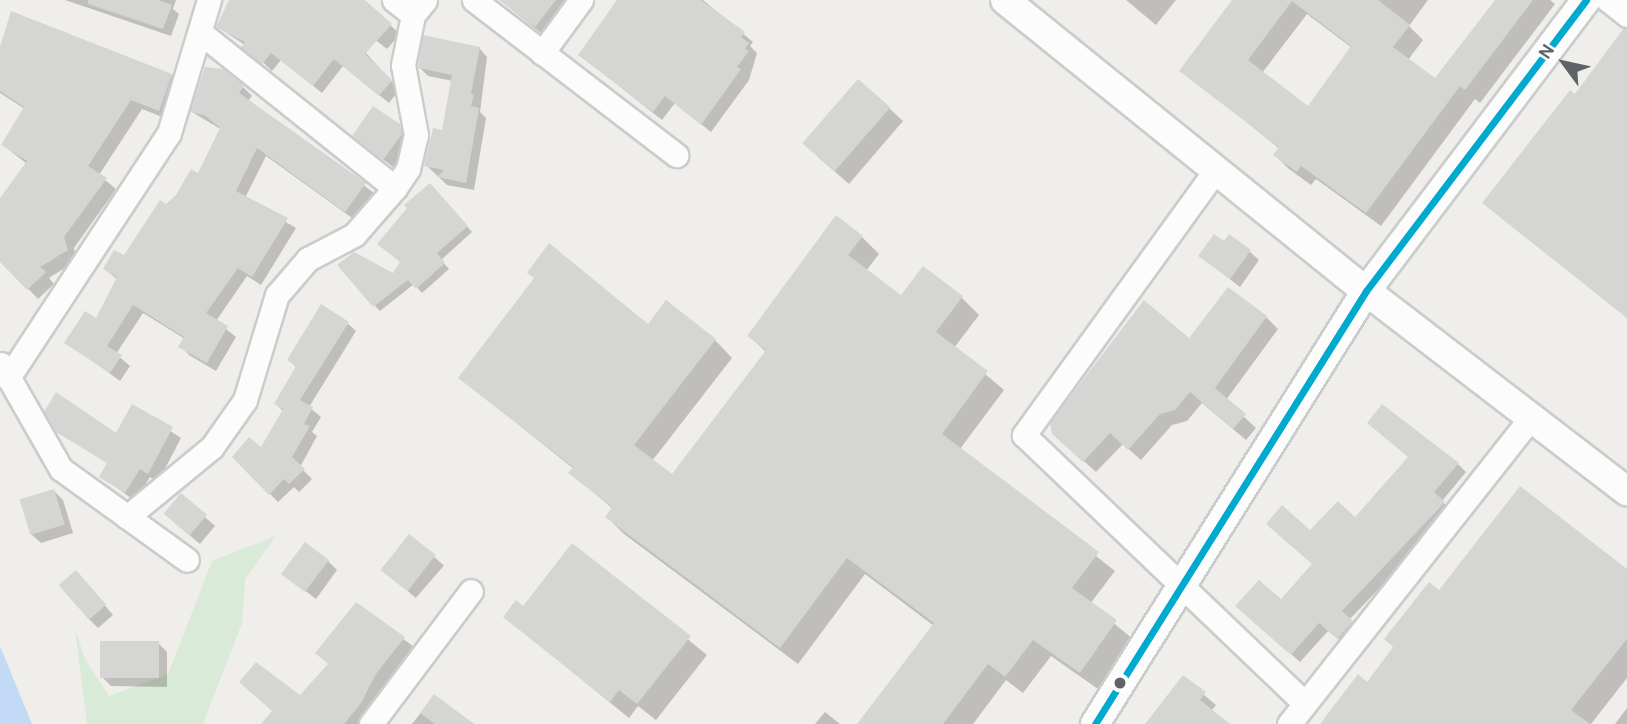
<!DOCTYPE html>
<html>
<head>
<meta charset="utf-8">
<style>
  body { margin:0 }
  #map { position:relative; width:1627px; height:724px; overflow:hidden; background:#efeeea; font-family:Karla,sans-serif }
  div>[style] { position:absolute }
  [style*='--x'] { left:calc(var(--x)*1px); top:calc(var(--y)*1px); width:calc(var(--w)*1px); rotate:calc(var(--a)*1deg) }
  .green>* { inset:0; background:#d9ead8 }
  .water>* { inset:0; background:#c2daf6 }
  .shadow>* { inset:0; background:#0003; transform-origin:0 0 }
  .building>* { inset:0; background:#d5d5d3; transform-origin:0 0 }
  .roads { filter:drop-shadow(2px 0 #cbcccc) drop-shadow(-2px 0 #cbcccc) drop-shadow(0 2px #cbcccc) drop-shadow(0 -2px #cbcccc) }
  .minor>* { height:23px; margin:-11.5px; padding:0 11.5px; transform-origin:11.5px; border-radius:11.5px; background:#fdfcfc }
  .tertiary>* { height:28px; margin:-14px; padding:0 14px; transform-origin:14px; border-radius:14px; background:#fdfcfc }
  .bus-1>* { height:7px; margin:-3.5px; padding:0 3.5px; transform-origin:3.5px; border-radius:3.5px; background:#00a9ce }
  .dots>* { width:19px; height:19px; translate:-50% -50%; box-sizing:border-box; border:4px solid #fff; border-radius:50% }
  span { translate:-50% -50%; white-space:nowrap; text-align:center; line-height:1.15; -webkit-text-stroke:5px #fff; paint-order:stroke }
  .north { position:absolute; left:1529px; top:28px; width:70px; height:70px; -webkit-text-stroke:5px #fff; paint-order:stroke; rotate:303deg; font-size:19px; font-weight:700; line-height:28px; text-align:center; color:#5f6268 }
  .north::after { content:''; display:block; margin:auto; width:24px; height:32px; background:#5f6268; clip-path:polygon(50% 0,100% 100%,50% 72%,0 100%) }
</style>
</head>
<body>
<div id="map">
  <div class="green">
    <div style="clip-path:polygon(276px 536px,245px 579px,242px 623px,203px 724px,87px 724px,75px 629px,85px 659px,109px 696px,168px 674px,212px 561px)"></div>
  </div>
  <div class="water">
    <div style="clip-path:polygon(0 646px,32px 724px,0 724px)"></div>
  </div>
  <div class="shadow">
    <div style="clip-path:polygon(65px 0,176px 0,173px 9px,179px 14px,171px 36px)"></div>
    <div style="clip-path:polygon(231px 0,260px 0,366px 53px,399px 90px,389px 103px,343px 66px,322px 93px,281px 60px,272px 71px,245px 45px,218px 27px)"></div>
    <div style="clip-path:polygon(500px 0,566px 0,561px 5px,567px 12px,547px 38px)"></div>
    <div style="clip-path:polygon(620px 0,703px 0,753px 42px,750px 46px,757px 53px,749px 80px,711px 132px,675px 103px,662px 120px,580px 55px)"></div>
    <div style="clip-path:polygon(1126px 0,1176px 0,1156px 25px)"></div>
    <div style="clip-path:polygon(evenodd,1234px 0,1428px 0,1409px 26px,1423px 40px,1408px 60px,1436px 81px,1497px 0,1550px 0,1555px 4px,1480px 103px,1475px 99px,1381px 226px,1316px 179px,1311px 185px,1289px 169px,1275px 155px,1280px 149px,1181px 70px,1234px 0,1307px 14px,1352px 48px,1309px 109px,1262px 73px,1307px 14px)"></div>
    <div style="clip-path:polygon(390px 25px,400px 34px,387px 49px,364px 31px)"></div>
    <div style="clip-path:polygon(1627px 47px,1627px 318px,1485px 203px,1576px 97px)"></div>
    <div style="clip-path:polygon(0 48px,171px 75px,181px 85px,170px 120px,142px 109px,99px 175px,116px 189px,74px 248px,77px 260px,49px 278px,54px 284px,38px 299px,0 259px,0 201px,27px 164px,3px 145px,25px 109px,0 93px)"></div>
    <div style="clip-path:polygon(479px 48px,487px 57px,480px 112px,486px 118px,474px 190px,447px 185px,426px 165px,444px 132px,453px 81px,428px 76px,420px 68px)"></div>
    <div style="clip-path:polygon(243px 87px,252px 96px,248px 101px,374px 193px,355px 220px,266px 156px,245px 198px,296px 228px,261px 285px,247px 276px,216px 321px,236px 337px,216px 371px,189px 355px,181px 346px,185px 339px,143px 313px,116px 354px,130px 366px,120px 381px,67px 342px,96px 320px,118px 280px,105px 269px,125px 258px,199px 176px,222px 130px,192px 112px)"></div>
    <div style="clip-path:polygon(889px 108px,903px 121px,849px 184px,818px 157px)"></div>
    <div style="clip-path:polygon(399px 125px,410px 144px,393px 167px,363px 144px)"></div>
    <div style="clip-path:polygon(430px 185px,472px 232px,441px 260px,449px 269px,422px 293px,414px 284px,380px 311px,375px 306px,402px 263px)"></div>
    <div style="clip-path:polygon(862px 237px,879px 254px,866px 271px,901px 297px,961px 297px,979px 315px,954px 348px,1004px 390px,960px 449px,1115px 571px,1090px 604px,1133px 639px,1098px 689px,1051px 656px,1023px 693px,1006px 680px,973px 724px,859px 724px,934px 626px,865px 574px,798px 664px,624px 534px,607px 517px,613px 509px,571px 473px,574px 469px,460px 378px,648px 326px,715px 340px,732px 358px,652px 461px,672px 477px,766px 352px,749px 336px)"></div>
    <div style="clip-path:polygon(1224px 243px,1249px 251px,1259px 260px,1240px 287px,1200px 256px)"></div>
    <div style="clip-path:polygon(1266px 317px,1278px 329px,1226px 400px,1256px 428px,1246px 440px,1202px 403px,1187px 421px,1172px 425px,1141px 460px,1123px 444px,1096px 472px,1066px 445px,1189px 341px)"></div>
    <div style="clip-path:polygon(347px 323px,356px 331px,309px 407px,321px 417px,312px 432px,317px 436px,300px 467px,312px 479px,299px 492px,294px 487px,278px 502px,234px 457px,261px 450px,283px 411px,276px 404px,297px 368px,289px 360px)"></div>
    <div style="clip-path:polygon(133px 407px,181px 438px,158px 482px,150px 477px,135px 501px,101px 476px)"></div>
    <div style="clip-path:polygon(1458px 464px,1466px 472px,1442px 501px,1452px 512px,1349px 620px,1360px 631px,1347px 646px,1329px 630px,1300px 662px,1246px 614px,1281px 602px,1314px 565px,1310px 533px,1355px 520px)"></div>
    <div style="clip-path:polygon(54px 491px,63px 500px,73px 533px,41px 543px,31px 534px)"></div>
    <div style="clip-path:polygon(181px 496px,215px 526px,200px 544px,175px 523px)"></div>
    <div style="left:410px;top:536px;width:45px;height:43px;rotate:41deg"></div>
    <div style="clip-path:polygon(573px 546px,707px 655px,656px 720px,638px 706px,629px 718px,505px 617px,523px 608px)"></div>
    <div style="clip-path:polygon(328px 561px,337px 570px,316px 599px,282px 573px)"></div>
    <div style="clip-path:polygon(1627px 571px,1627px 678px,1591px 724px,1322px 724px,1367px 684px,1440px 592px)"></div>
    <div style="clip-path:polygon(85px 582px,113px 615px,98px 628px,89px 619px)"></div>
    <div style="clip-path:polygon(356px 605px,413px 646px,358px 724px,263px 724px,301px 697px,330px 664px)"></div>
    <div style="clip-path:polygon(158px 643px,167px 652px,167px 687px,111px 686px,102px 677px)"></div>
    <div style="clip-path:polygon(1183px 677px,1216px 705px,1211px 711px,1227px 724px,1147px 724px)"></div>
    <div style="clip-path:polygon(434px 696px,474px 724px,412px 724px)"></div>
    <div style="clip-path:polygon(1627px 708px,1627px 724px,1615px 724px)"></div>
    <div style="clip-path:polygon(825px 712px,840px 724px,815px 724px)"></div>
  </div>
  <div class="building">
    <div style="clip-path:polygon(88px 0,158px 0,172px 5px,163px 29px,88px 4px)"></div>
    <div style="clip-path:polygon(229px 0,365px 0,392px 24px,365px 54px,392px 80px,379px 96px,334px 59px,313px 86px,271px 53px,262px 64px,241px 47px,245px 42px,216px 27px)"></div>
    <div style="clip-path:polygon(499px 0,556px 0,535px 27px)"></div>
    <div style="clip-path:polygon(617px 0,701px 0,745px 32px,741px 37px,749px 43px,745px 49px,749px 51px,737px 67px,741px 69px,701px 125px,665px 96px,653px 112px,578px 55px)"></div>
    <div style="clip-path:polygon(evenodd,1232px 0,1378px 0,1410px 25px,1393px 47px,1435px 78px,1495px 0,1533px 0,1465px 90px,1460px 86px,1366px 213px,1301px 166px,1297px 172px,1273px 155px,1279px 147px,1179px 71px,1232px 0,1292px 1px,1351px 46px,1308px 106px,1248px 60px,1292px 1px)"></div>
    <div style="clip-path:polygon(11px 11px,172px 74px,159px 111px,131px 100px,88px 166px,107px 178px,64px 237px,68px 250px,40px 267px,46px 272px,27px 290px,0 262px,0 198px,27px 161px,1px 145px,24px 107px,0 91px,0 47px)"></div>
    <div style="clip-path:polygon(1624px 28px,1627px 29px,1627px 318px,1482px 203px,1570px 90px,1575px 94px)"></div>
    <div style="clip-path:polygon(423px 35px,480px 47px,471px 94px,474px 95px,471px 106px,479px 108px,466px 183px,437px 177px,444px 170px,424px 166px,433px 128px,442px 130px,452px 75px,418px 68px)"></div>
    <div style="clip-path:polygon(205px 67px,223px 69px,244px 86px,239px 93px,366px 183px,345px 212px,257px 148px,236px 191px,288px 218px,252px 277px,238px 268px,206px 313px,228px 326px,207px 363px,178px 347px,184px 337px,133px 305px,107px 346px,122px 355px,110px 373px,64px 343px,85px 311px,96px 318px,117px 277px,103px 269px,114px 250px,124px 255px,160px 200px,166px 204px,176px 195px,191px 169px,198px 173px,220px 128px,204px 115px,190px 112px)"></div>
    <div style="left:858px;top:79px;width:43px;height:85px;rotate:41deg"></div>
    <div style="clip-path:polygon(373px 106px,400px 124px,402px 134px,383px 160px,352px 136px)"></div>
    <div style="clip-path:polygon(430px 183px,468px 226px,437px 253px,445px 263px,416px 289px,408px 280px,373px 307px,337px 265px,354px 252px,393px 273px,400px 262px,377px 244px,407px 208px,404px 205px)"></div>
    <div style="clip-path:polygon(836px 215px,863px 236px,848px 255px,901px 295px,923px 266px,963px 296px,936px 332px,988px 371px,942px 434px,1099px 552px,1072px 588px,1117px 620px,1080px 673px,1033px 640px,1005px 677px,988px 664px,943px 724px,857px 724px,934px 623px,847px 558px,780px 648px,605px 517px,612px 507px,568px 473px,573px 467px,458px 378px,534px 278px,527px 273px,549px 243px,648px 324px,666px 300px,716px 339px,634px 445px,672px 474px,766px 350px,747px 336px)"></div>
    <div style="clip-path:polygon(1214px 234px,1224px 241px,1229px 234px,1251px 250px,1230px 279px,1198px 256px)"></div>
    <div style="clip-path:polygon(1228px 287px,1267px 316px,1215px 388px,1246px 414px,1233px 429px,1190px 392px,1175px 410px,1160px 414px,1128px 450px,1110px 433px,1083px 462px,1052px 434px,1050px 423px,1144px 300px,1189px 338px)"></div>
    <div style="clip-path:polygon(321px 304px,349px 322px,300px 400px,313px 407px,304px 424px,310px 426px,292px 457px,305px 469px,289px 484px,284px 479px,269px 495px,232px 457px,249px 437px,261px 447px,283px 409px,274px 404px,296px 366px,287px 360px)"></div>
    <div style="clip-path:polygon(56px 392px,116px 433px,132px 404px,173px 427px,148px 474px,140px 469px,125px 493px,99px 477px,107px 463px,56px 432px,44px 412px)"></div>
    <div style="clip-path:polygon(1382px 404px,1459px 463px,1434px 492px,1445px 502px,1342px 611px,1353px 621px,1337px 639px,1319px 623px,1291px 655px,1235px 606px,1259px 580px,1281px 599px,1312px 564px,1266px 524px,1282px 505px,1310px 530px,1338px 501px,1355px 517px,1408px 457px,1367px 423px)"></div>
    <div style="clip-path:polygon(1520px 486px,1627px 569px,1627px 639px,1571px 710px,1590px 724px,1320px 724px,1358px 674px,1367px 682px,1393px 647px,1384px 639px,1429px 582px,1439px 590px)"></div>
    <div style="left:54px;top:489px;width:37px;height:36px;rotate:73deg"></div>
    <div style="left:181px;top:493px;width:34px;height:27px;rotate:40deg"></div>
    <div style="left:409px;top:534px;width:34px;height:46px;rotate:38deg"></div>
    <div style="left:305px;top:542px;width:30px;height:40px;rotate:37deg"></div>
    <div style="clip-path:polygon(572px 543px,691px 636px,637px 704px,619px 690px,610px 702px,503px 617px,516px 600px,523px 606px)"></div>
    <div style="left:76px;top:570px;width:46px;height:23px;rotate:49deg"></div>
    <div style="clip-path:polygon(356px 602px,405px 637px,376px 674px,361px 703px,344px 724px,261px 724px,272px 711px,239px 682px,256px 662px,300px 695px,328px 664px,315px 653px)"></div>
    <div style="left:100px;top:641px;width:59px;height:37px"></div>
    <div style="clip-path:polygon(1183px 675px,1206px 692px,1200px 700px,1230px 724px,1145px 724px)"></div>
    <div style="clip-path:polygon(434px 694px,474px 724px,435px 724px,420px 713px)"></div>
  </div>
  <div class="roads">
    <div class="minor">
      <div style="--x:394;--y:0;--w:24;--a:38"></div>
      <div style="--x:474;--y:0;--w:255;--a:37.5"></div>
      <div style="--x:1608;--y:0;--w:24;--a:38"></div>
      <div style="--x:542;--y:53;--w:66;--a:-53.7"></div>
      <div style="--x:1215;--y:171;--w:326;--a:125.9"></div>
      <div style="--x:1024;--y:435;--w:388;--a:43.7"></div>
      <div style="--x:395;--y:188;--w:23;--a:-56"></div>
      <div style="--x:408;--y:169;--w:35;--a:-77"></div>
      <div style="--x:416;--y:135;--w:71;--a:-100.5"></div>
      <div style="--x:403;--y:65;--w:51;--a:-78.7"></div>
      <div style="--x:413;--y:15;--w:19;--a:-51"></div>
      <div style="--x:1;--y:364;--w:121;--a:60.3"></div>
      <div style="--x:61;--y:469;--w:155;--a:35.8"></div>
      <div style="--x:8;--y:378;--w:293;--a:-56.7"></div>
      <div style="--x:169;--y:133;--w:139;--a:-73.3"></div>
      <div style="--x:127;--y:517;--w:110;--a:-39.5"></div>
      <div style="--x:212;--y:447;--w:57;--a:-54.9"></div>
      <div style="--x:245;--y:400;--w:110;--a:-73.1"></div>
      <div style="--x:277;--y:295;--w:48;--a:-49.3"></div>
      <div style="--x:308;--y:259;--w:52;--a:-27.6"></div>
      <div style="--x:354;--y:235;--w:62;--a:-48.9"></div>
      <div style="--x:395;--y:188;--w:248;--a:-141.4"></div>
      <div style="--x:371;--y:724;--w:166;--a:-53.1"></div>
      <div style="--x:1289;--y:724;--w:390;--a:-51.7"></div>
    </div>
    <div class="tertiary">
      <div style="--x:1005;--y:0;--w:464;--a:38.9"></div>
      <div style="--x:1366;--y:291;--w:329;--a:37.5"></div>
      <div style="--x:1095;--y:724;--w:511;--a:-57.96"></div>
      <div style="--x:1366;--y:291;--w:365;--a:-52.9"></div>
    </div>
  </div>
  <div class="bus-1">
    <div style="--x:1095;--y:724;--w:511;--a:-57.96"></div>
    <div style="--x:1366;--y:291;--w:365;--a:-52.9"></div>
  </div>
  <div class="dots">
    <div style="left:1120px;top:683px;background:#5f6268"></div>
  </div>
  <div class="north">N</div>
</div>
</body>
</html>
